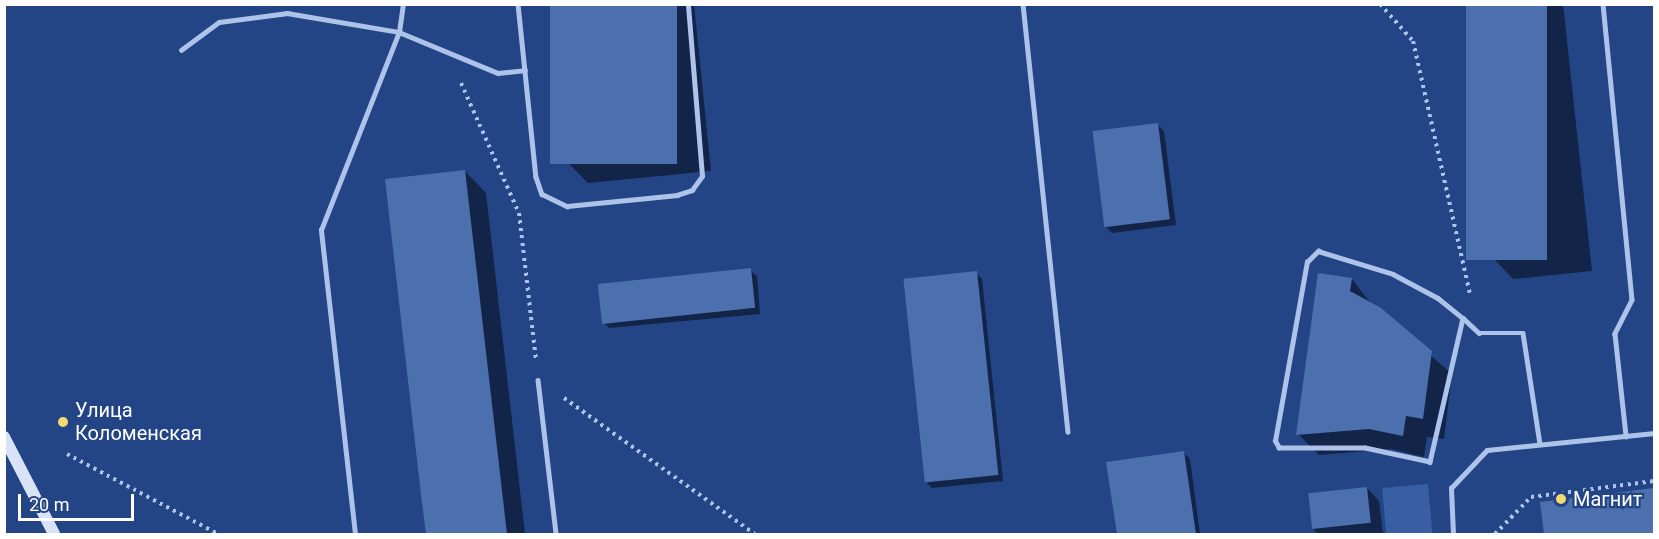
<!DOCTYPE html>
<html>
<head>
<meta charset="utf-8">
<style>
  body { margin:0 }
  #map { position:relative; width:1659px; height:539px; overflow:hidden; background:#234586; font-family:Roboto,sans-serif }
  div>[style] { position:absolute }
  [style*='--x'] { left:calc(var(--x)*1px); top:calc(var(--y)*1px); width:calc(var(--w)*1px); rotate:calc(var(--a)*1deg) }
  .green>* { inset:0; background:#385ea3; transform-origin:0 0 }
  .shadow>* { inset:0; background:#0007 }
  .building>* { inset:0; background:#4c6fae; transform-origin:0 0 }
  .path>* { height:4px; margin-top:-2px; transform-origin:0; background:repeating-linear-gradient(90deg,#aec3e9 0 3px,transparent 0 7.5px) }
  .service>* { height:4.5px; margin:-2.25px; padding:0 2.25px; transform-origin:2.25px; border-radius:2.25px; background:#aec3e9 }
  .secondary>* { height:12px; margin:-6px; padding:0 6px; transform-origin:6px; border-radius:6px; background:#d9e3f7 }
  .dots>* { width:16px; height:16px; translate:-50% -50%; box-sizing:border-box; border:3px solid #234586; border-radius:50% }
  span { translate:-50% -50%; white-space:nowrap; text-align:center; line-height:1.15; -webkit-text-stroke:4.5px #234586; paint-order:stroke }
  .poi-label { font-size:20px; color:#fff }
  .left { translate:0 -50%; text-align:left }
  .frame { position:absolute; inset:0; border:6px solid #fff; pointer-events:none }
  .scale { position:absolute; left:18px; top:494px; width:116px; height:27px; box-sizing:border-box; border:3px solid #fff; border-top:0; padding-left:8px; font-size:18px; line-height:21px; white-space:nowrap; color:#fff; -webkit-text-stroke:4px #234586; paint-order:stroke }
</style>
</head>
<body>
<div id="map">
  <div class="green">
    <div style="left:1428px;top:484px;width:50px;height:46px;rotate:85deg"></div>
  </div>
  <div class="shadow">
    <div style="clip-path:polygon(551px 4px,694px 4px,711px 171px,588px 183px,568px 163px)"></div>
    <div style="clip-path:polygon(1467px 4px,1563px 4px,1592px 271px,1513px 279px,1493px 258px)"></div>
    <div style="clip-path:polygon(1158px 125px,1164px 131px,1176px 225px,1112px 233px,1106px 227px)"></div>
    <div style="clip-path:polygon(465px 171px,486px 193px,525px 534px,428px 534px,387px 180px)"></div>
    <div style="clip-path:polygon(750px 270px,757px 276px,760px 314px,609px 328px,603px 321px)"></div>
    <div style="clip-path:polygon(976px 273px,982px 279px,1003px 481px,932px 488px,925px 481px)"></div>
    <div style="clip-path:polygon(1352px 279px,1372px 305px,1452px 374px,1444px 439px,1427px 437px,1424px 457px,1391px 449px,1319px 455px,1298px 434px)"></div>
    <div style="clip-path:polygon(1184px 453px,1190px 459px,1200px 534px,1118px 534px,1108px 463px)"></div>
    <div style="clip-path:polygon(1367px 488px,1379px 501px,1383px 534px,1319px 534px,1313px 529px)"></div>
    <div style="clip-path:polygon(1654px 489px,1654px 534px,1546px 534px,1542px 503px)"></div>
  </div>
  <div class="building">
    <div style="left:550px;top:4px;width:127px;height:160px"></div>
    <div style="left:1466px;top:4px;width:81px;height:256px"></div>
    <div style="left:1158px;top:123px;width:97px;height:66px;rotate:83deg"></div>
    <div style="clip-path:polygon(465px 170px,507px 534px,426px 534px,421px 495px,385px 179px)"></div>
    <div style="left:751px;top:268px;width:40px;height:154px;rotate:84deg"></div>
    <div style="left:977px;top:271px;width:205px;height:74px;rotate:84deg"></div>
    <div style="clip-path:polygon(1318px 273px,1352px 278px,1350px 291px,1381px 308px,1432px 351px,1423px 419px,1406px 416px,1403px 436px,1369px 429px,1296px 435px)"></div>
    <div style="clip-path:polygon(1184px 451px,1196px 534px,1117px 534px,1106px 462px)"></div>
    <div style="left:1367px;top:487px;width:36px;height:59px;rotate:84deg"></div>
    <div style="clip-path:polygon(1654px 488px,1654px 534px,1544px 534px,1540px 502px)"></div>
  </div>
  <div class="path">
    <div style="--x:1380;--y:4;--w:50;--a:48.3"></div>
    <div style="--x:1413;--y:41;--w:258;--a:77.3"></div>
    <div style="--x:461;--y:83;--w:142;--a:66"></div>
    <div style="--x:519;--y:213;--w:147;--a:83.4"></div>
    <div style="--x:564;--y:398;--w:234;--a:35.5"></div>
    <div style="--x:67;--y:454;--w:171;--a:27.9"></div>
    <div style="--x:1495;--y:534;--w:52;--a:-45.8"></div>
    <div style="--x:1531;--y:497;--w:124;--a:-7.4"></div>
  </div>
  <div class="service">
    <div style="--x:518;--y:4;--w:174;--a:84.1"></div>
    <div style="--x:536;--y:177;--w:18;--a:71"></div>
    <div style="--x:542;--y:194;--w:28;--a:26"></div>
    <div style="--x:567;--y:206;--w:111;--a:-5.7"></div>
    <div style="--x:677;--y:195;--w:16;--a:-18"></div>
    <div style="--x:692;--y:190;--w:17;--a:-54"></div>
    <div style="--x:702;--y:176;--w:173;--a:-94.7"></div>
    <div style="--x:1023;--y:4;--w:430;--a:84"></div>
    <div style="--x:1603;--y:4;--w:297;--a:84.4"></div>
    <div style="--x:1632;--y:300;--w:38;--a:117"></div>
    <div style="--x:1615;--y:334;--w:103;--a:83.8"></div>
    <div style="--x:181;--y:50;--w:47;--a:-36.4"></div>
    <div style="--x:219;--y:22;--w:69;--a:-7.5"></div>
    <div style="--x:287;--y:13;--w:114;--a:9.6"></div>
    <div style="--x:399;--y:32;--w:107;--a:22.5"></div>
    <div style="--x:498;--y:73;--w:27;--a:-6"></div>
    <div style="--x:1463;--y:318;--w:148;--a:102.9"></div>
    <div style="--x:1430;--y:462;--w:66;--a:-167.8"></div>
    <div style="--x:1365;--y:448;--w:86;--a:180"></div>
    <div style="--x:1279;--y:448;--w:8;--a:-120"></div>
    <div style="--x:1275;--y:441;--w:182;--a:-79.9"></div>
    <div style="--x:1307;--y:262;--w:16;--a:-45"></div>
    <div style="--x:1318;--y:251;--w:78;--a:17"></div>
    <div style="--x:1393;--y:274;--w:51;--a:28.1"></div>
    <div style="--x:1438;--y:298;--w:32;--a:39"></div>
    <div style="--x:1463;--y:318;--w:22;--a:43"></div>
    <div style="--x:1479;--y:333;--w:44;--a:0"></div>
    <div style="--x:1523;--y:333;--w:112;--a:81.3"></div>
    <div style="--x:538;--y:380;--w:155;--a:83.3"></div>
    <div style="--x:355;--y:534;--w:306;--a:-96.4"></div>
    <div style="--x:321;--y:230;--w:213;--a:-68.5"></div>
    <div style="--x:399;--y:32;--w:28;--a:-82"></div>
    <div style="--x:1453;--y:534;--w:46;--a:-92.5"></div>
    <div style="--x:1451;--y:488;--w:52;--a:-46.5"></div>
    <div style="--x:1487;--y:450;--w:168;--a:-5.8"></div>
  </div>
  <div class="secondary">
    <div style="--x:4;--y:437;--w:109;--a:62.7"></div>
  </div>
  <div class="dots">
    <div style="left:63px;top:422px;background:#f4da71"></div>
    <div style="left:1561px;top:499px;background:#f4da71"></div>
  </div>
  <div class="poi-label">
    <span class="left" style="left:75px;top:422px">Улица<br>Коломенская</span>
    <span class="left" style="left:1573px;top:499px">Магнит</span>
  </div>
  <div class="frame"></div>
  <div class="scale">20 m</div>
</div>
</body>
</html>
